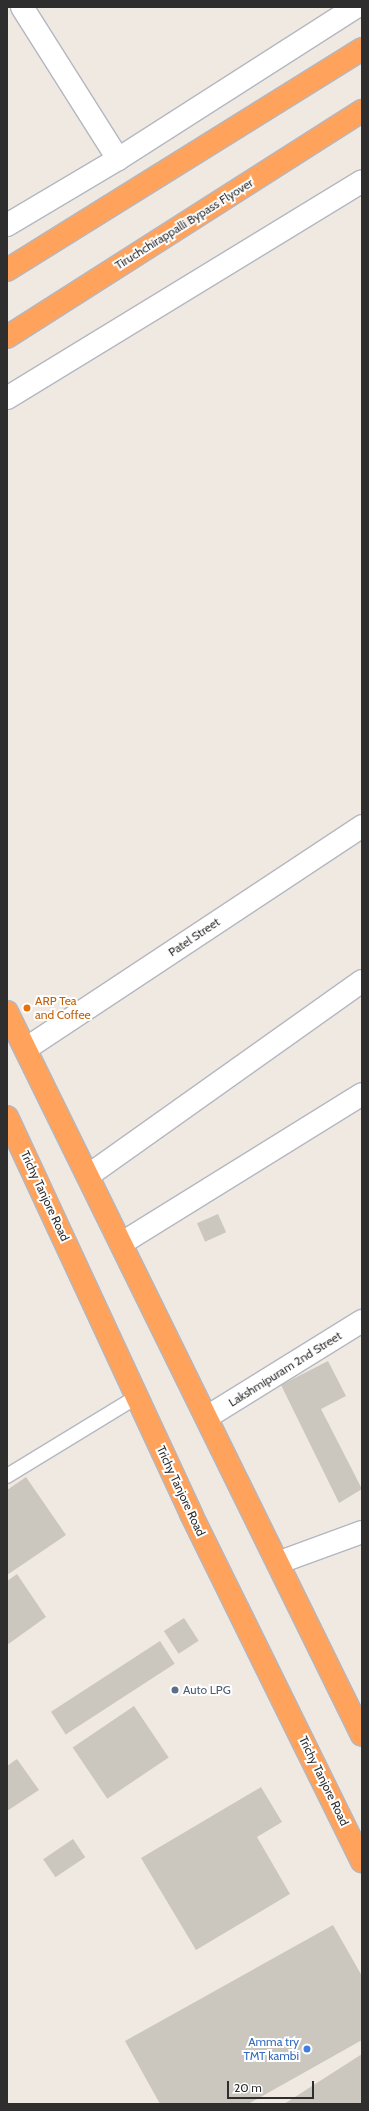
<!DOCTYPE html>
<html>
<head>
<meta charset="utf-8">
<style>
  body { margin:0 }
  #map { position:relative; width:369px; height:2111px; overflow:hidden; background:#efe9e1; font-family:Cabin,sans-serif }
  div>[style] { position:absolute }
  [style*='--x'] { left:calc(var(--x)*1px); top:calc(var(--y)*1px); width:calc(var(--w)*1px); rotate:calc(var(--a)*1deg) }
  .building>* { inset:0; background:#cbc7bf; transform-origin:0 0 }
  .roads { filter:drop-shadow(1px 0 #b4b7c1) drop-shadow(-1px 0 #b4b7c1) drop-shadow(0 1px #b4b7c1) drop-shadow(0 -1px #b4b7c1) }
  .lane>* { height:14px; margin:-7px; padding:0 7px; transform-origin:7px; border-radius:7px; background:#fff }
  .street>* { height:22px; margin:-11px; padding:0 11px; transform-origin:11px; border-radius:11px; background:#fff }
  .secondary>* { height:22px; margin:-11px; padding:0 11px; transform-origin:11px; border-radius:11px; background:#fff }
  .highway>* { height:22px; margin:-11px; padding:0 11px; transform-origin:11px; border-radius:11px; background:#ffa35c }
  .dots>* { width:11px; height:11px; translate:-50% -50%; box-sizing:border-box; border:2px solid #fff; border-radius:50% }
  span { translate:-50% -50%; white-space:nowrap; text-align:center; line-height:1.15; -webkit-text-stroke:4px #fff; paint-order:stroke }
  .street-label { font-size:12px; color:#2e2e2e }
  .food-label { font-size:12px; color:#c56008 }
  .left { translate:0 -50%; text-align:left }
  .service-label { font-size:12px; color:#4e5e75 }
  .shop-label { font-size:12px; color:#366cbe }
  .right { translate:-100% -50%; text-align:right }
  .frame { position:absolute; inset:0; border:8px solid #2e2e2e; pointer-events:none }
  .scale { position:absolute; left:227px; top:2081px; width:87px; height:18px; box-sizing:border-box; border:2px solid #2e2e2e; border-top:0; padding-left:5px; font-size:12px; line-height:14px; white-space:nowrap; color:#2e2e2e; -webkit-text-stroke:3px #fff; paint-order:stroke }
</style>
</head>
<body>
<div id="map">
  <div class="building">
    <div style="left:218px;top:1214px;width:20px;height:23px;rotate:66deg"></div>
    <div style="clip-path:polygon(328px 1361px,346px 1396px,321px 1409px,362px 1489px,339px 1503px,281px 1385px)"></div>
    <div style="clip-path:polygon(26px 1477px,66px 1535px,7px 1575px,7px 1490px)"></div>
    <div style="clip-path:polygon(17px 1574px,46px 1617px,7px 1645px,7px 1581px)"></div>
    <div style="left:184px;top:1618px;width:27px;height:24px;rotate:57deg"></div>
    <div style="left:160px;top:1641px;width:27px;height:130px;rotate:57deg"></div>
    <div style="left:134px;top:1706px;width:62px;height:74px;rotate:56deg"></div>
    <div style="clip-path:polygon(17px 1759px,39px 1790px,7px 1811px,7px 1766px)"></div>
    <div style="clip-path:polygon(261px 1787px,282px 1822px,257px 1837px,290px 1894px,196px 1950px,141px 1858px)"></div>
    <div style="left:73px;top:1839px;width:22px;height:36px;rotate:56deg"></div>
    <div style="clip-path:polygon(333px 1925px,362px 1976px,362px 2040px,248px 2104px,160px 2104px,125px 2041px)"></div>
    <div style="clip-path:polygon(362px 2054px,362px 2104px,284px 2104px)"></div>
  </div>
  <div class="roads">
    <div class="lane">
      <div style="--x:7;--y:1476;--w:153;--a:-31.4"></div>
    </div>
    <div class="street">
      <div style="--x:22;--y:7;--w:180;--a:57.7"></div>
      <div style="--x:27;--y:1048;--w:402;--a:-33.5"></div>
      <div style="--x:89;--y:1175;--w:335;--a:-35.4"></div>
      <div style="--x:122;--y:1243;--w:282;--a:-31.8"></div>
      <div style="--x:207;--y:1417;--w:182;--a:-31.8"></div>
      <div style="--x:280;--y:1562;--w:87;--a:-20.1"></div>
    </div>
    <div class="secondary">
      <div style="--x:7;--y:225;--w:129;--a:-30.7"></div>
      <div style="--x:118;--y:159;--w:282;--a:-32.6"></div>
      <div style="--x:7;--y:398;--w:416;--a:-31.4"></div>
    </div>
    <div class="highway">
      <div style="--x:7;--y:270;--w:418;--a:-31.9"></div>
      <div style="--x:7;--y:337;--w:421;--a:-32.5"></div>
      <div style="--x:7;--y:1012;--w:805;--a:63.85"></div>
      <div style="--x:7;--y:1117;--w:438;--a:65.1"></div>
      <div style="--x:191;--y:1514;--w:387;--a:63.8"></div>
    </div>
  </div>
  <div class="dots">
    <div style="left:27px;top:1008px;background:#e8710a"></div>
    <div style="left:175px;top:1690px;background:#5c6f8a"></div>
    <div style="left:307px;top:2049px;background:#3f7fe0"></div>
  </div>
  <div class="street-label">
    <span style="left:184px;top:224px;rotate:-32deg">Tiruchchirappalli Bypass Flyover</span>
    <span style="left:194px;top:937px;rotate:-34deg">Patel Street</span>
    <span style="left:45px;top:1196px;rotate:65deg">Trichy Tanjore Road</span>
    <span style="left:285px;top:1369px;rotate:-32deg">Lakshmipuram 2nd Street</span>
    <span style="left:181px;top:1491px;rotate:65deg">Trichy Tanjore Road</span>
    <span style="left:324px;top:1781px;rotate:64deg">Trichy Tanjore Road</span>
  </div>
  <div class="food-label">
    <span class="left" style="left:35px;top:1008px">ARP Tea<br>and Coffee</span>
  </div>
  <div class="service-label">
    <span class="left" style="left:183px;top:1690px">Auto LPG</span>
  </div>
  <div class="shop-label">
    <span class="right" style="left:299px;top:2049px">Amma try<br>TMT kambi</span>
  </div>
  <div class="frame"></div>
  <div class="scale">20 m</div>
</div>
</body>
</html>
